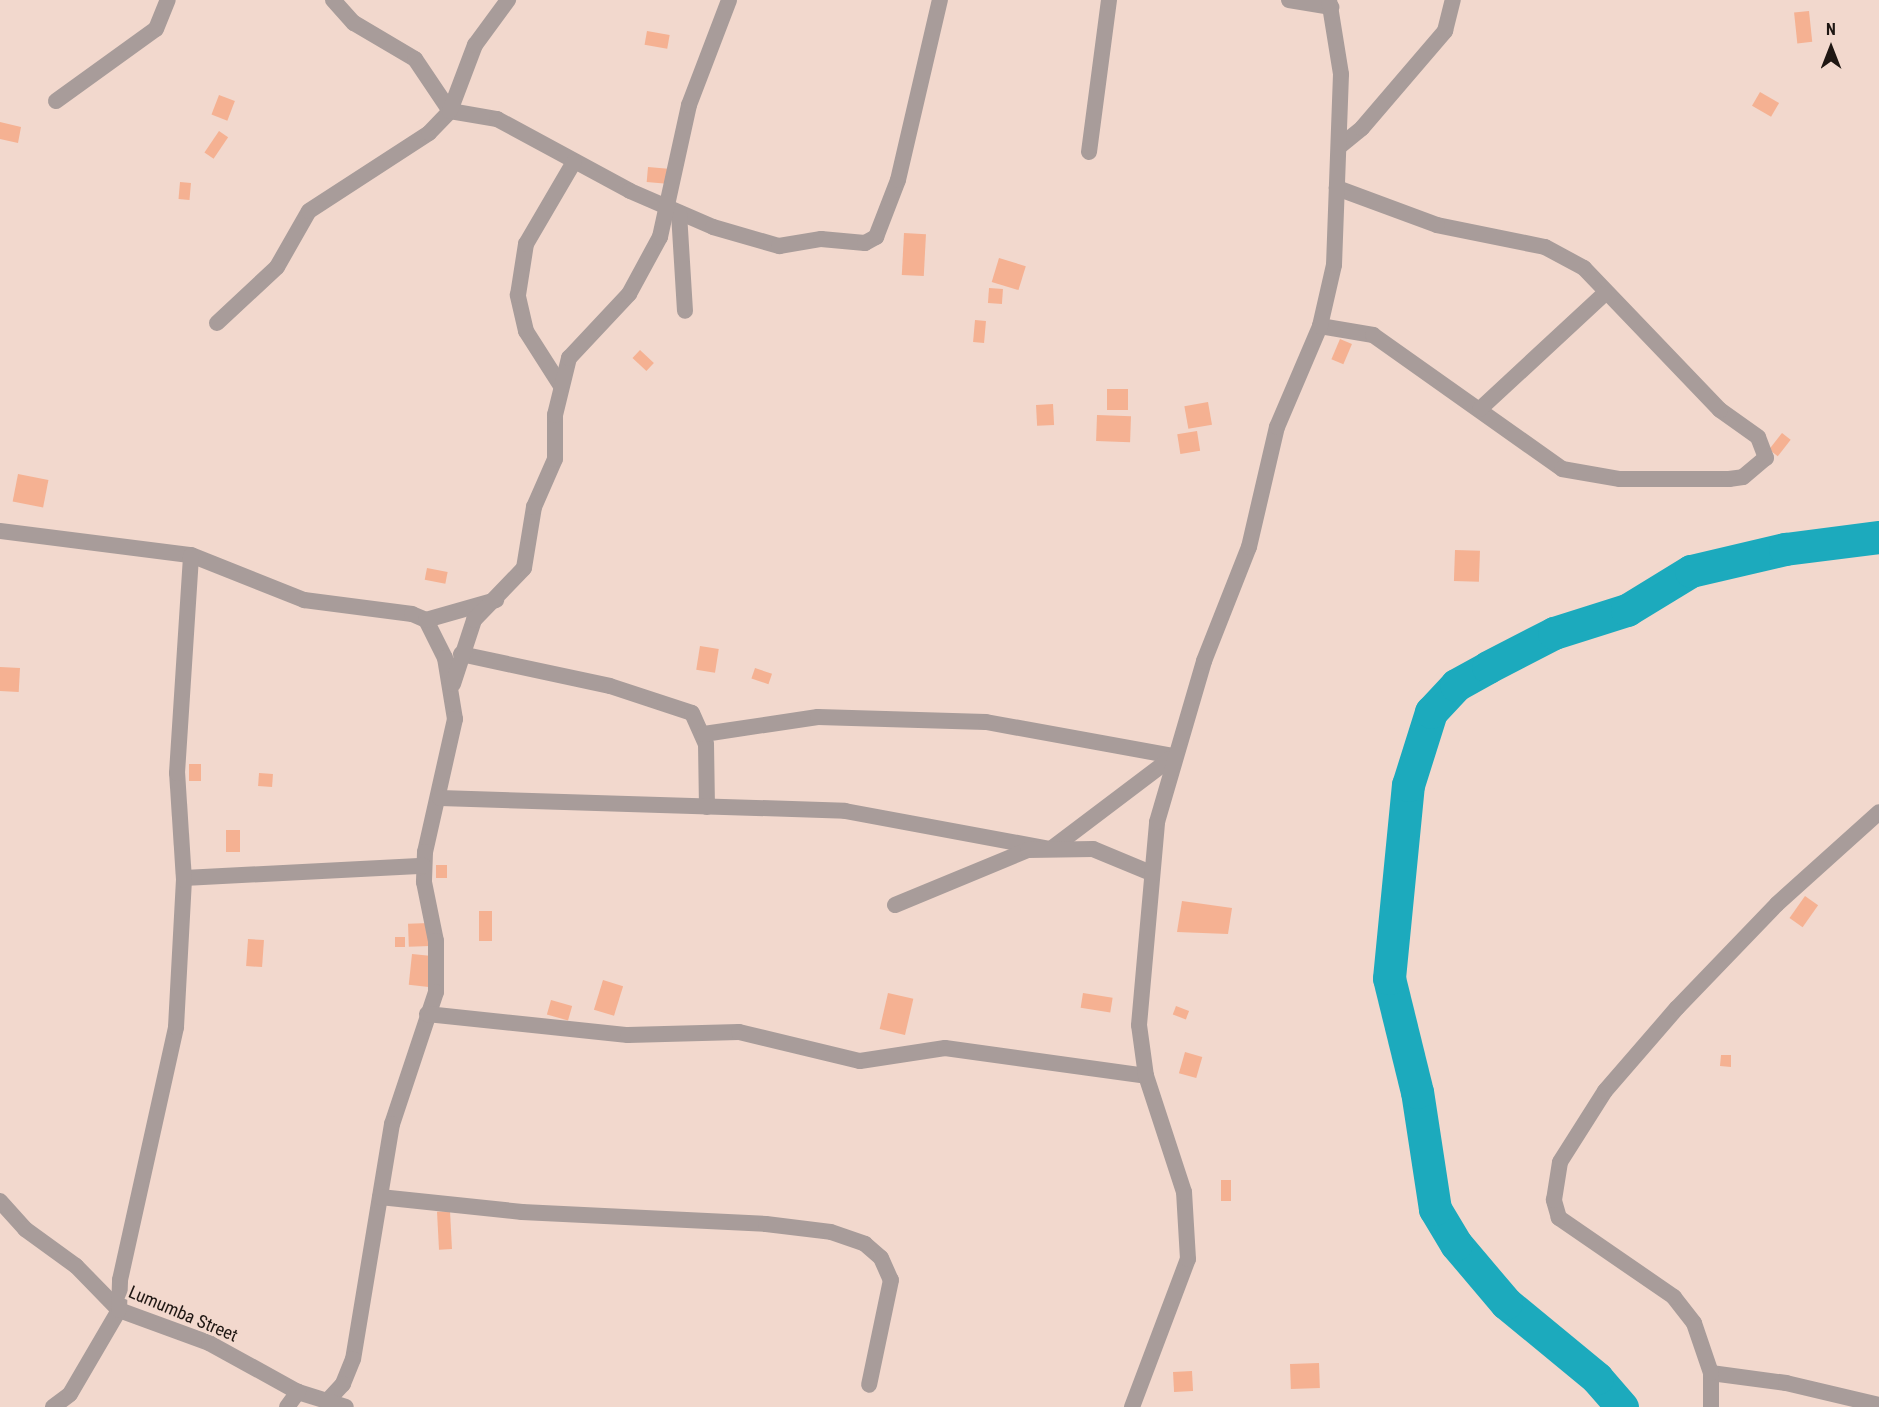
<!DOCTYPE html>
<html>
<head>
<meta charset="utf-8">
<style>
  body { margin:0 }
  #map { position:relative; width:1879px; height:1407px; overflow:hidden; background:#f2d8cd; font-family:"Roboto Condensed",sans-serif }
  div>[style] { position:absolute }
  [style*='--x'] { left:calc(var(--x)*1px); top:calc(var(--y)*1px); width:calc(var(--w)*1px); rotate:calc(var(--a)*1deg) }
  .river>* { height:33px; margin:-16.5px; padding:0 16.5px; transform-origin:16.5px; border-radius:16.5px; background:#1caabd }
  .building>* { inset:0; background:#f5b192; transform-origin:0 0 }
  .minor>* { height:16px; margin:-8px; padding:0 8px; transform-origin:8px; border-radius:8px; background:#a89c9a }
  span { translate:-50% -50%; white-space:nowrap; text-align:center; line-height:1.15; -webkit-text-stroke:6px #f2d8cd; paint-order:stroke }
  .street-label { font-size:18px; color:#1f1713 }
  .north { position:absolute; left:1801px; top:18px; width:60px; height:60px; -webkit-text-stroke:4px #f2d8cd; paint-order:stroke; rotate:0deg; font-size:16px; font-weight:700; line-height:24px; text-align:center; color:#1f1713 }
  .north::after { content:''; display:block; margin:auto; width:21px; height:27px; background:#1f1713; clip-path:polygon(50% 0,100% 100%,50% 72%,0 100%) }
</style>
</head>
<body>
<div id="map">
  <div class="river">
    <div style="--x:1622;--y:1407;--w:38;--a:-131"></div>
    <div style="--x:1597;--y:1378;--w:118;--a:-140.5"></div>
    <div style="--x:1506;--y:1303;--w:77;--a:-130.3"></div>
    <div style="--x:1456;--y:1244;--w:41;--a:-121"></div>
    <div style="--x:1435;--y:1209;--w:118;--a:-98.7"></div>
    <div style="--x:1417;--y:1092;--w:117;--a:-103.8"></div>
    <div style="--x:1389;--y:978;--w:194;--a:-84.4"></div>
    <div style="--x:1408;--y:785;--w:77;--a:-72.5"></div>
    <div style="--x:1431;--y:712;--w:37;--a:-47"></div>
    <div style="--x:1456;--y:685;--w:37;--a:-29"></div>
    <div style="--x:1488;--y:667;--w:74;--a:-27.3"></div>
    <div style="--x:1554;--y:633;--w:77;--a:-17.5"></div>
    <div style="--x:1627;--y:610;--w:75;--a:-31.4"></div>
    <div style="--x:1691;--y:571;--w:97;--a:-13.2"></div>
    <div style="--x:1785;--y:549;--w:95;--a:-7.3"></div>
  </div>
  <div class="building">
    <div style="left:1809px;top:11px;width:31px;height:15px;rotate:84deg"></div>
    <div style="left:647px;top:31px;width:23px;height:14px;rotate:10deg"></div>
    <div style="left:1760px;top:92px;width:22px;height:16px;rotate:30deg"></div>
    <div style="left:219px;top:95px;width:17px;height:21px;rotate:21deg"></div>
    <div style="clip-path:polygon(0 122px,21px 127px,18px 143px,0 139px)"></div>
    <div style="left:219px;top:131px;width:11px;height:26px;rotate:34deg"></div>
    <div style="left:648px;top:167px;width:23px;height:15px;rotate:5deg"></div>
    <div style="left:180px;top:182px;width:11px;height:17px;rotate:5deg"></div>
    <div style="left:904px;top:233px;width:22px;height:42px;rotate:3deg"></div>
    <div style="left:999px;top:258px;width:28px;height:25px;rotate:17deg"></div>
    <div style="left:989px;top:288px;width:14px;height:15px;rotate:4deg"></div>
    <div style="left:975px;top:320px;width:11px;height:22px;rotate:5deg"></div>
    <div style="left:1340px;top:339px;width:13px;height:22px;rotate:23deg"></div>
    <div style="left:640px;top:350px;width:19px;height:11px;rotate:43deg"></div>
    <div style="left:1107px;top:389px;width:21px;height:21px"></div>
    <div style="left:1208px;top:402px;width:23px;height:24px;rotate:80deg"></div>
    <div style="left:1053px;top:404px;width:21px;height:17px;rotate:87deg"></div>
    <div style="left:1097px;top:415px;width:34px;height:26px;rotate:2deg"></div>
    <div style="left:1197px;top:431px;width:20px;height:20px;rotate:81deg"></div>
    <div style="left:1782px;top:433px;width:11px;height:21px;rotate:38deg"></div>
    <div style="left:18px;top:474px;width:31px;height:28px;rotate:11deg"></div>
    <div style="left:1455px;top:550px;width:25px;height:31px;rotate:2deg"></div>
    <div style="left:427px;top:568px;width:21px;height:12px;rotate:11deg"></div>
    <div style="left:700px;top:646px;width:19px;height:24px;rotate:9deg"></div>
    <div style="left:0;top:667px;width:20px;height:24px;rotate:3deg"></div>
    <div style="left:755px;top:668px;width:18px;height:11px;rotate:19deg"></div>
    <div style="left:189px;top:764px;width:12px;height:17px"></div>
    <div style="left:259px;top:773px;width:14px;height:13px;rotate:4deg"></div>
    <div style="left:226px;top:830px;width:14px;height:22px"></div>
    <div style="left:436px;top:865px;width:11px;height:13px"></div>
    <div style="left:1805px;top:896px;width:16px;height:27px;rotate:35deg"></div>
    <div style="clip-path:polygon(1182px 901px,1232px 908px,1228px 934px,1177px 932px)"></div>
    <div style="left:479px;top:911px;width:13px;height:30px"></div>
    <div style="left:429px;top:923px;width:23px;height:21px;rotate:88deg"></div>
    <div style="left:395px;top:937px;width:10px;height:10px"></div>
    <div style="left:248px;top:939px;width:16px;height:27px;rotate:4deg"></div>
    <div style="left:412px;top:954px;width:20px;height:31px;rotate:6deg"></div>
    <div style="left:603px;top:980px;width:21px;height:31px;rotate:17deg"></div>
    <div style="left:888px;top:993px;width:26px;height:37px;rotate:13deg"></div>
    <div style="left:1083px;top:993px;width:30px;height:15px;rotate:9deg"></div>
    <div style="left:551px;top:1000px;width:22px;height:15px;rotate:16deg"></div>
    <div style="left:1176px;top:1006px;width:14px;height:9px;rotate:21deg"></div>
    <div style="left:1185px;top:1052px;width:18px;height:22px;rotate:16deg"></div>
    <div style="clip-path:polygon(1721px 1055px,1731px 1055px,1731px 1067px,1720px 1066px)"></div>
    <div style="left:1221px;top:1180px;width:10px;height:21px"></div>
    <div style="left:450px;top:1211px;width:38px;height:13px;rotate:87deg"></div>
    <div style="left:1319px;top:1363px;width:25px;height:29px;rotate:88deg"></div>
    <div style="left:1192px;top:1371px;width:20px;height:19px;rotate:87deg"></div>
  </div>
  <div class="minor">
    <div style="--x:333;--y:0;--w:31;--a:48"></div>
    <div style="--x:354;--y:23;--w:71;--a:30.5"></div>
    <div style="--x:415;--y:59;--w:63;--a:56.1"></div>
    <div style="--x:450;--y:111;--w:48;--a:9.7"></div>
    <div style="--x:497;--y:119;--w:151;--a:28.4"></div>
    <div style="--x:630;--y:191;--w:90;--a:23.4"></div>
    <div style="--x:713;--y:227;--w:69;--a:16.1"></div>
    <div style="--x:779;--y:246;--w:43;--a:-9.5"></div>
    <div style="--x:821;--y:239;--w:44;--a:5.2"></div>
    <div style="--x:865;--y:243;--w:13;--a:-29"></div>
    <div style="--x:876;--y:237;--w:61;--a:-68.9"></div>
    <div style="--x:898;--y:180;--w:185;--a:-76.9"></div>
    <div style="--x:1289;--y:0;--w:43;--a:9.5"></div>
    <div style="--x:56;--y:101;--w:123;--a:-35.8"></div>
    <div style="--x:156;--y:29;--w:31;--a:-68"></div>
    <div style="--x:1340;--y:146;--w:28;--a:-39"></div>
    <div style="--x:1362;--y:128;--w:128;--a:-49.4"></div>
    <div style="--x:1445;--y:31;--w:32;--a:-76"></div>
    <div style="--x:1089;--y:152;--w:153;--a:-82.5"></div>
    <div style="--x:679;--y:213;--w:98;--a:86.5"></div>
    <div style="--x:217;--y:323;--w:82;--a:-43"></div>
    <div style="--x:277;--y:267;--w:64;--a:-60.3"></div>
    <div style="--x:309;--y:211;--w:143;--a:-33"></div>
    <div style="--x:429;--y:133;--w:30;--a:-46"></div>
    <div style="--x:450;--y:111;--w:71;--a:-69.3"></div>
    <div style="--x:475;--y:45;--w:56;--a:-53.7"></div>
    <div style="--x:1320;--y:326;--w:54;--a:9.6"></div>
    <div style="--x:1373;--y:335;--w:232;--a:35.3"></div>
    <div style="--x:1562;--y:469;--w:59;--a:9.8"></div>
    <div style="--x:1620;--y:479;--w:109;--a:0"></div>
    <div style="--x:1729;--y:479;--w:14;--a:-8"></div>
    <div style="--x:1743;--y:477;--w:30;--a:-40"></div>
    <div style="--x:1766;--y:458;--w:22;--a:-111"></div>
    <div style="--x:1758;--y:437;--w:47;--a:-144.6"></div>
    <div style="--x:1720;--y:410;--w:197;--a:-133.8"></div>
    <div style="--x:1584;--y:268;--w:44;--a:-151.7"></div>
    <div style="--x:1545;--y:247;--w:110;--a:-168.5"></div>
    <div style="--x:1437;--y:225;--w:107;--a:-159.7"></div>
    <div style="--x:561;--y:386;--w:65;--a:-122.5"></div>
    <div style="--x:526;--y:331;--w:37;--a:-103"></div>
    <div style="--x:518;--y:295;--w:52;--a:-81.1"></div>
    <div style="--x:526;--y:244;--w:95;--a:-59.7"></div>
    <div style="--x:1480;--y:409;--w:169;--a:-42.8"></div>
    <div style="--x:0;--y:531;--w:193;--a:7.2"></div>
    <div style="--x:191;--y:555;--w:122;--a:21.7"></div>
    <div style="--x:304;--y:600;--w:109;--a:7.4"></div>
    <div style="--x:412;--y:614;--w:15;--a:23"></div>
    <div style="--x:426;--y:620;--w:42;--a:63.4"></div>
    <div style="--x:445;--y:658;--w:62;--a:80.7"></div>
    <div style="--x:455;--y:719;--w:136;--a:102.7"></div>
    <div style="--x:425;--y:852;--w:30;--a:92"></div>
    <div style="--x:424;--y:882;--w:60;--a:78.5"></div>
    <div style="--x:436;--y:941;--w:51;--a:90"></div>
    <div style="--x:436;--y:992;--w:139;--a:108.4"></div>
    <div style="--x:392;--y:1124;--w:238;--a:99.4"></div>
    <div style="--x:353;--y:1359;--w:27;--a:112"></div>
    <div style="--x:343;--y:1384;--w:21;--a:133"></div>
    <div style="--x:426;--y:620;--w:73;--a:-15.9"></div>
    <div style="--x:461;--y:654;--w:152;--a:12.1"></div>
    <div style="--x:610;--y:686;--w:86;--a:18.2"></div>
    <div style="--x:692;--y:713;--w:34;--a:66"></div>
    <div style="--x:706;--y:744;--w:63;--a:89.1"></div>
    <div style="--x:453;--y:684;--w:67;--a:-71.8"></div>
    <div style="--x:474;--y:620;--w:72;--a:-46.1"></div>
    <div style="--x:524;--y:568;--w:62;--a:-80.7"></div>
    <div style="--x:534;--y:507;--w:52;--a:-66.4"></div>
    <div style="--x:555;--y:459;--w:44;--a:-90"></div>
    <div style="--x:555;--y:415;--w:59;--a:-76.2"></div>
    <div style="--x:569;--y:358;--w:88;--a:-46.8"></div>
    <div style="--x:629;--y:294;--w:65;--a:-61.5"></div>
    <div style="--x:660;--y:237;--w:135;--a:-77.6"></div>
    <div style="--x:689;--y:105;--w:112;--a:-69.1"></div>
    <div style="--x:704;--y:734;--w:115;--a:-8.5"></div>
    <div style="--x:818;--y:717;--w:168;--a:1.7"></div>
    <div style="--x:986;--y:722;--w:191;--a:10.3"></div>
    <div style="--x:440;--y:798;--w:405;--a:1.8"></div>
    <div style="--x:845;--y:811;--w:209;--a:10.5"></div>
    <div style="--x:1051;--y:849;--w:154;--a:-37.1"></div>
    <div style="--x:184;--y:878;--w:240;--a:-2.9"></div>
    <div style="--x:895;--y:905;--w:144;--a:-22.5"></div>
    <div style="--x:1028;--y:850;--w:65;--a:-0.9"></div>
    <div style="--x:1093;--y:849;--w:63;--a:22.5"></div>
    <div style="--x:427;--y:1014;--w:202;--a:6"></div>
    <div style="--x:628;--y:1035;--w:111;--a:-1.5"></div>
    <div style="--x:739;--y:1032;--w:124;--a:13.5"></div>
    <div style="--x:860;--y:1061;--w:86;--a:-8.7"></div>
    <div style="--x:945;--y:1048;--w:203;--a:7.9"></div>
    <div style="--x:380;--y:1197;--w:143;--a:6"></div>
    <div style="--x:522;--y:1212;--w:244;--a:2.8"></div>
    <div style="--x:766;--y:1224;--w:65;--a:7"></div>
    <div style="--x:831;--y:1232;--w:36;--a:19"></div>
    <div style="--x:865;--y:1244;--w:21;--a:41"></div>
    <div style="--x:881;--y:1258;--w:24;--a:66"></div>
    <div style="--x:891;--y:1280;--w:107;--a:101.8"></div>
    <div style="--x:0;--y:1201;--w:38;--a:48"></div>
    <div style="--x:25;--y:1229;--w:63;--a:36"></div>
    <div style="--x:76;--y:1266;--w:62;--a:45.7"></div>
    <div style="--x:119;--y:1310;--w:96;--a:20.1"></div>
    <div style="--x:209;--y:1343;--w:102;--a:28.8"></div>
    <div style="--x:298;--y:1392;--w:50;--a:17.4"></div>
    <div style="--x:1711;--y:1373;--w:76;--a:7.6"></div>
    <div style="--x:1786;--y:1383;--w:96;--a:13.3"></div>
    <div style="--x:53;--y:1407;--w:21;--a:-37"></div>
    <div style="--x:70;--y:1394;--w:97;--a:-59.7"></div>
    <div style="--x:119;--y:1310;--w:30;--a:-88"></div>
    <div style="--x:120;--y:1280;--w:259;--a:-77.5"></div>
    <div style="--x:176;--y:1027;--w:147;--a:-86.9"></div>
    <div style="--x:184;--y:880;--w:107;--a:-93.7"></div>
    <div style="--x:177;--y:773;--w:218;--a:-86.3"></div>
    <div style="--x:287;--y:1407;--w:19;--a:-54"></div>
    <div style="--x:1132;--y:1407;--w:158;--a:-69.3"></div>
    <div style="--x:1188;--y:1259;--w:67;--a:-93.4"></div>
    <div style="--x:1184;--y:1192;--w:122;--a:-108.1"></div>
    <div style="--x:1146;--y:1076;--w:51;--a:-97.8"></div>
    <div style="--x:1139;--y:1025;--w:204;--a:-84.9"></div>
    <div style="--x:1157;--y:822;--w:168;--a:-73.7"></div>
    <div style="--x:1204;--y:661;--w:123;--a:-68.5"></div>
    <div style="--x:1249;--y:547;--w:123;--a:-76.9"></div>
    <div style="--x:1277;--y:427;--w:110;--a:-66.9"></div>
    <div style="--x:1320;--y:326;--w:63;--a:-77.1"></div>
    <div style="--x:1334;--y:265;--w:191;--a:-87.9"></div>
    <div style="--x:1341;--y:74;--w:75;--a:-99.2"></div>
    <div style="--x:1711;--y:1407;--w:34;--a:-90"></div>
    <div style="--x:1711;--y:1373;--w:53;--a:-108.8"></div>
    <div style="--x:1694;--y:1323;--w:33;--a:-128"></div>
    <div style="--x:1674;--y:1297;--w:140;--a:-145.5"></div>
    <div style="--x:1559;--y:1218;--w:19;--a:-106"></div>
    <div style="--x:1554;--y:1200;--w:38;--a:-81"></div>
    <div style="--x:1560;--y:1162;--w:84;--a:-57.6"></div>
    <div style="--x:1605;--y:1091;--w:110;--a:-49.1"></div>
    <div style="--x:1677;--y:1008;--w:144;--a:-46.1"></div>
    <div style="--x:1777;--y:904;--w:137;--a:-42"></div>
  </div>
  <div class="street-label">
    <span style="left:183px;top:1314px;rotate:23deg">Lumumba Street</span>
  </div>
  <div class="north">N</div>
</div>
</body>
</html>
